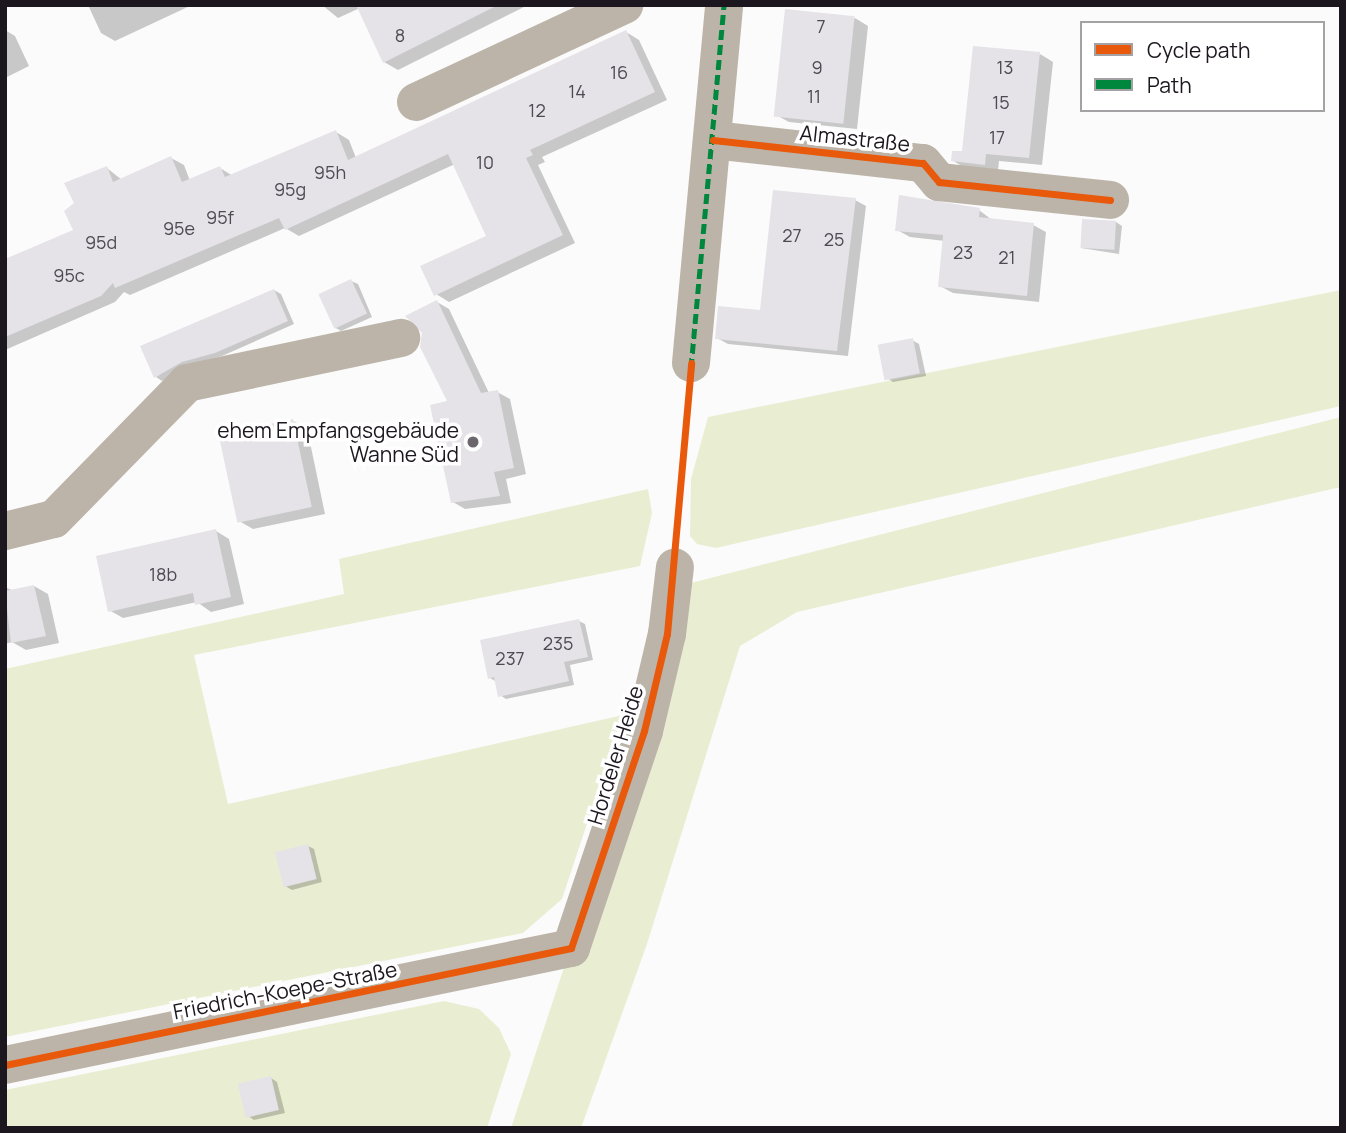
<!DOCTYPE html>
<html>
<head>
<meta charset="utf-8">
<style>
  body { margin:0 }
  #map { position:relative; width:1346px; height:1133px; overflow:hidden; background:#fbfbfb; font-family:Manrope,sans-serif }
  div>[style] { position:absolute }
  [style*='--x'] { left:calc(var(--x)*1px); top:calc(var(--y)*1px); width:calc(var(--w)*1px); rotate:calc(var(--a)*1deg) }
  .green>* { inset:0; background:#e9eed2 }
  .shadow>* { inset:0; background:#0003 }
  .building>* { inset:0; background:#e5e2e8; transform-origin:0 0 }
  .minor>* { height:38px; margin:-19px; padding:0 19px; transform-origin:19px; border-radius:19px; background:#bcb4a9 }
  .quiet>* { height:5px; margin-top:-2.5px; transform-origin:0; background:repeating-linear-gradient(90deg,#00873e 0 10px,transparent 0 15px) }
  .cycleway>* { height:7px; margin:-3.5px; padding:0 3.5px; transform-origin:3.5px; border-radius:3.5px; background:#e8590c }
  .dots>* { width:19px; height:19px; translate:-50% -50%; box-sizing:border-box; border:4px solid #fff; border-radius:50% }
  span { translate:-50% -50%; white-space:nowrap; text-align:center; line-height:1.15; -webkit-text-stroke:7px #fff; paint-order:stroke }
  .number-label { font-size:18px; color:#4f4a52 }
  .number-label span { -webkit-text-stroke-width:0 }
  .street-label { font-size:21px; color:#1c161f }
  .poi-label { font-size:21px; color:#1c161f }
  .right { translate:-100% -50%; text-align:right }
  .frame { position:absolute; inset:0; border:7px solid #1c161f; pointer-events:none }
  .legend { position:absolute; left:1080px; top:21px; width:245px; height:91px; box-sizing:border-box; background:#fff; border:2px solid #a4a2a5; margin:0; padding:9px 12px; list-style:none; font-size:21px; color:#1c161f }
  .legend li { display:flex; align-items:center; gap:14px; height:35px }
  .legend b { width:35px; border:2px solid #a4a2a5 }
</style>
</head>
<body>
<div id="map">
  <div class="green">
    <div style="clip-path:polygon(1341px 290px,1341px 406px,716px 548px,697px 544px,690px 536px,691px 479px,708px 417px)"></div>
    <div style="clip-path:polygon(1341px 417px,1341px 487px,797px 612px,740px 646px,647px 944px,581px 1128px,511px 1128px,691px 583px)"></div>
    <div style="clip-path:polygon(648px 489px,652px 513px,640px 566px,194px 655px,228px 804px,623px 715px,562px 899px,523px 933px,5px 1037px,5px 669px,344px 594px,339px 559px)"></div>
    <div style="clip-path:polygon(444px 1001px,479px 1009px,499px 1028px,511px 1054px,487px 1128px,5px 1128px,5px 1090px)"></div>
  </div>
  <div class="shadow">
    <div style="clip-path:polygon(88px 5px,192px 5px,115px 41px,101px 33px)"></div>
    <div style="clip-path:polygon(322px 5px,528px 5px,398px 70px,384px 62px,360px 8px,338px 18px)"></div>
    <div style="clip-path:polygon(855px 18px,868px 26px,857px 129px,789px 122px,776px 115px)"></div>
    <div style="clip-path:polygon(5px 30px,15px 36px,29px 66px,5px 78px)"></div>
    <div style="clip-path:polygon(626px 32px,639px 40px,667px 100px,542px 157px,545px 162px,538px 165px,575px 243px,449px 302px,436px 294px,488px 236px,455px 164px,299px 236px,285px 228px,130px 295px,124px 292px,115px 302px,5px 350px,5px 261px,75px 231px,77px 204px,107px 168px,122px 180px,171px 158px,184px 165px,190px 181px,220px 168px,233px 176px,336px 132px,349px 140px,356px 158px)"></div>
    <div style="clip-path:polygon(1040px 54px,1053px 62px,1042px 165px,999px 161px,998px 171px,965px 168px,952px 160px,963px 153px)"></div>
    <div style="clip-path:polygon(855px 200px,866px 206px,848px 356px,728px 344px,717px 338px,762px 312px)"></div>
    <div style="clip-path:polygon(979px 210px,992px 220px,1033px 225px,1046px 232px,1039px 302px,953px 293px,940px 286px,945px 241px,910px 237px,897px 230px)"></div>
    <div style="clip-path:polygon(1116px 222px,1122px 226px,1119px 254px,1081px 248px)"></div>
    <div style="clip-path:polygon(351px 281px,358px 284px,372px 317px,341px 331px,334px 327px)"></div>
    <div style="clip-path:polygon(274px 290px,281px 294px,294px 324px,222px 356px,189px 365px,162px 381px,156px 377px)"></div>
    <div style="clip-path:polygon(437px 302px,449px 309px,489px 393px,497px 392px,510px 399px,526px 474px,506px 479px,511px 503px,465px 509px,453px 502px,449px 403px)"></div>
    <div style="clip-path:polygon(912px 340px,919px 344px,926px 376px,893px 382px,887px 378px)"></div>
    <div style="clip-path:polygon(293px 421px,307px 428px,325px 514px,253px 529px,239px 521px)"></div>
    <div style="clip-path:polygon(216px 531px,229px 539px,244px 604px,211px 612px,197px 602px,123px 618px,109px 610px)"></div>
    <div style="clip-path:polygon(34px 586px,48px 594px,59px 643px,26px 650px,12px 642px,5px 644px,5px 587px,14px 591px)"></div>
    <div style="clip-path:polygon(579px 621px,585px 624px,593px 660px,570px 665px,574px 685px,506px 699px,500px 695px,497px 682px,490px 678px)"></div>
    <div style="clip-path:polygon(308px 846px,314px 849px,322px 882px,292px 890px,285px 886px)"></div>
    <div style="clip-path:polygon(271px 1078px,277px 1082px,285px 1113px,254px 1120px,248px 1116px)"></div>
  </div>
  <div class="building">
    <div style="clip-path:polygon(356px 5px,498px 5px,383px 63px)"></div>
    <div style="left:785px;top:9px;width:70px;height:108px;rotate:6deg"></div>
    <div style="clip-path:polygon(626px 30px,655px 92px,530px 150px,533px 155px,526px 158px,563px 235px,434px 296px,420px 266px,486px 236px,448px 154px,285px 230px,279px 218px,115px 288px,113px 283px,101px 296px,5px 337px,5px 259px,73px 230px,64px 211px,74px 203px,64px 183px,107px 166px,113px 182px,171px 156px,182px 182px,220px 166px,225px 177px,336px 130px,348px 160px)"></div>
    <div style="clip-path:polygon(973px 46px,1040px 52px,1029px 158px,986px 154px,985px 165px,951px 161px,952px 151px,962px 151px)"></div>
    <div style="clip-path:polygon(773px 190px,856px 198px,837px 351px,715px 339px,718px 306px,760px 310px)"></div>
    <div style="clip-path:polygon(899px 195px,980px 208px,979px 217px,1034px 223px,1027px 296px,938px 287px,943px 235px,895px 231px)"></div>
    <div style="left:1082px;top:219px;width:34px;height:29px;rotate:3deg"></div>
    <div style="left:351px;top:279px;width:38px;height:36px;rotate:65deg"></div>
    <div style="clip-path:polygon(274px 289px,288px 321px,215px 353px,182px 362px,154px 378px,140px 346px)"></div>
    <div style="clip-path:polygon(437px 300px,481px 393px,498px 390px,514px 468px,494px 472px,500px 496px,451px 503px,430px 405px,447px 401px,420px 347px,422px 333px,405px 316px)"></div>
    <div style="left:913px;top:338px;width:36px;height:36px;rotate:79deg"></div>
    <div style="left:293px;top:419px;width:90px;height:76px;rotate:78deg"></div>
    <div style="clip-path:polygon(216px 529px,231px 597px,195px 605px,193px 593px,108px 612px,96px 556px)"></div>
    <div style="clip-path:polygon(34px 585px,46px 636px,11px 643px,5px 591px)"></div>
    <div style="clip-path:polygon(579px 619px,588px 657px,564px 662px,569px 681px,498px 697px,494px 677px,488px 679px,480px 640px)"></div>
    <div style="left:308px;top:844px;width:36px;height:34px;rotate:76deg"></div>
    <div style="left:271px;top:1076px;width:35px;height:34px;rotate:77deg"></div>
  </div>
  <div class="minor">
    <div style="--x:416;--y:102;--w:230;--a:-25"></div>
    <div style="--x:713;--y:140;--w:211;--a:6.3"></div>
    <div style="--x:923;--y:163;--w:25;--a:50"></div>
    <div style="--x:939;--y:182;--w:172;--a:6"></div>
    <div style="--x:691;--y:363;--w:360;--a:-84.7"></div>
    <div style="--x:5;--y:531;--w:50;--a:-13.8"></div>
    <div style="--x:54;--y:519;--w:190;--a:-45.6"></div>
    <div style="--x:187;--y:383;--w:219;--a:-11.9"></div>
    <div style="--x:5;--y:1065;--w:578;--a:-11.68"></div>
    <div style="--x:571;--y:948;--w:229;--a:-71.4"></div>
    <div style="--x:644;--y:731;--w:100;--a:-76.7"></div>
    <div style="--x:667;--y:634;--w:67;--a:-83.2"></div>
  </div>
  <div class="quiet">
    <div style="--x:691;--y:368;--w:364;--a:-84.8"></div>
  </div>
  <div class="cycleway">
    <div style="--x:713;--y:140;--w:211;--a:6.3"></div>
    <div style="--x:923;--y:163;--w:25;--a:50"></div>
    <div style="--x:939;--y:182;--w:172;--a:6"></div>
    <div style="--x:5;--y:1065;--w:578;--a:-11.68"></div>
    <div style="--x:571;--y:948;--w:229;--a:-71.4"></div>
    <div style="--x:644;--y:731;--w:100;--a:-76.7"></div>
    <div style="--x:667;--y:634;--w:272;--a:-84.9"></div>
  </div>
  <div class="dots">
    <div style="left:473px;top:442px;background:#6a666c"></div>
  </div>
  <div class="number-label">
    <span style="left:821px;top:26px">7</span>
    <span style="left:400px;top:35px">8</span>
    <span style="left:817px;top:67px">9</span>
    <span style="left:1005px;top:67px">13</span>
    <span style="left:619px;top:72px">16</span>
    <span style="left:577px;top:91px">14</span>
    <span style="left:814px;top:96px">11</span>
    <span style="left:1001px;top:102px">15</span>
    <span style="left:537px;top:110px">12</span>
    <span style="left:997px;top:137px">17</span>
    <span style="left:485px;top:162px">10</span>
    <span style="left:330px;top:172px">95h</span>
    <span style="left:290px;top:189px">95g</span>
    <span style="left:220px;top:217px">95f</span>
    <span style="left:179px;top:228px">95e</span>
    <span style="left:792px;top:235px">27</span>
    <span style="left:834px;top:239px">25</span>
    <span style="left:101px;top:242px">95d</span>
    <span style="left:963px;top:252px">23</span>
    <span style="left:1007px;top:257px">21</span>
    <span style="left:69px;top:275px">95c</span>
    <span style="left:163px;top:574px">18b</span>
    <span style="left:558px;top:643px">235</span>
    <span style="left:510px;top:658px">237</span>
  </div>
  <div class="street-label">
    <span style="left:855px;top:138px;rotate:6deg">Almastraße</span>
    <span style="left:615px;top:755px;rotate:-73deg">Hordeler Heide</span>
    <span style="left:285px;top:990px;rotate:-11deg">Friedrich-Koepe-Straße</span>
  </div>
  <div class="poi-label">
    <span class="right" style="left:459px;top:442px">ehem Empfangsgebäude<br>Wanne Süd</span>
  </div>
  <div class="frame"></div>
  <ul class="legend">
  <li><b style="height:9px;background:#e8590c"></b>Cycle path</li>
  <li><b style="height:9px;background:#00873e"></b>Path</li>
  </ul>
</div>
</body>
</html>
